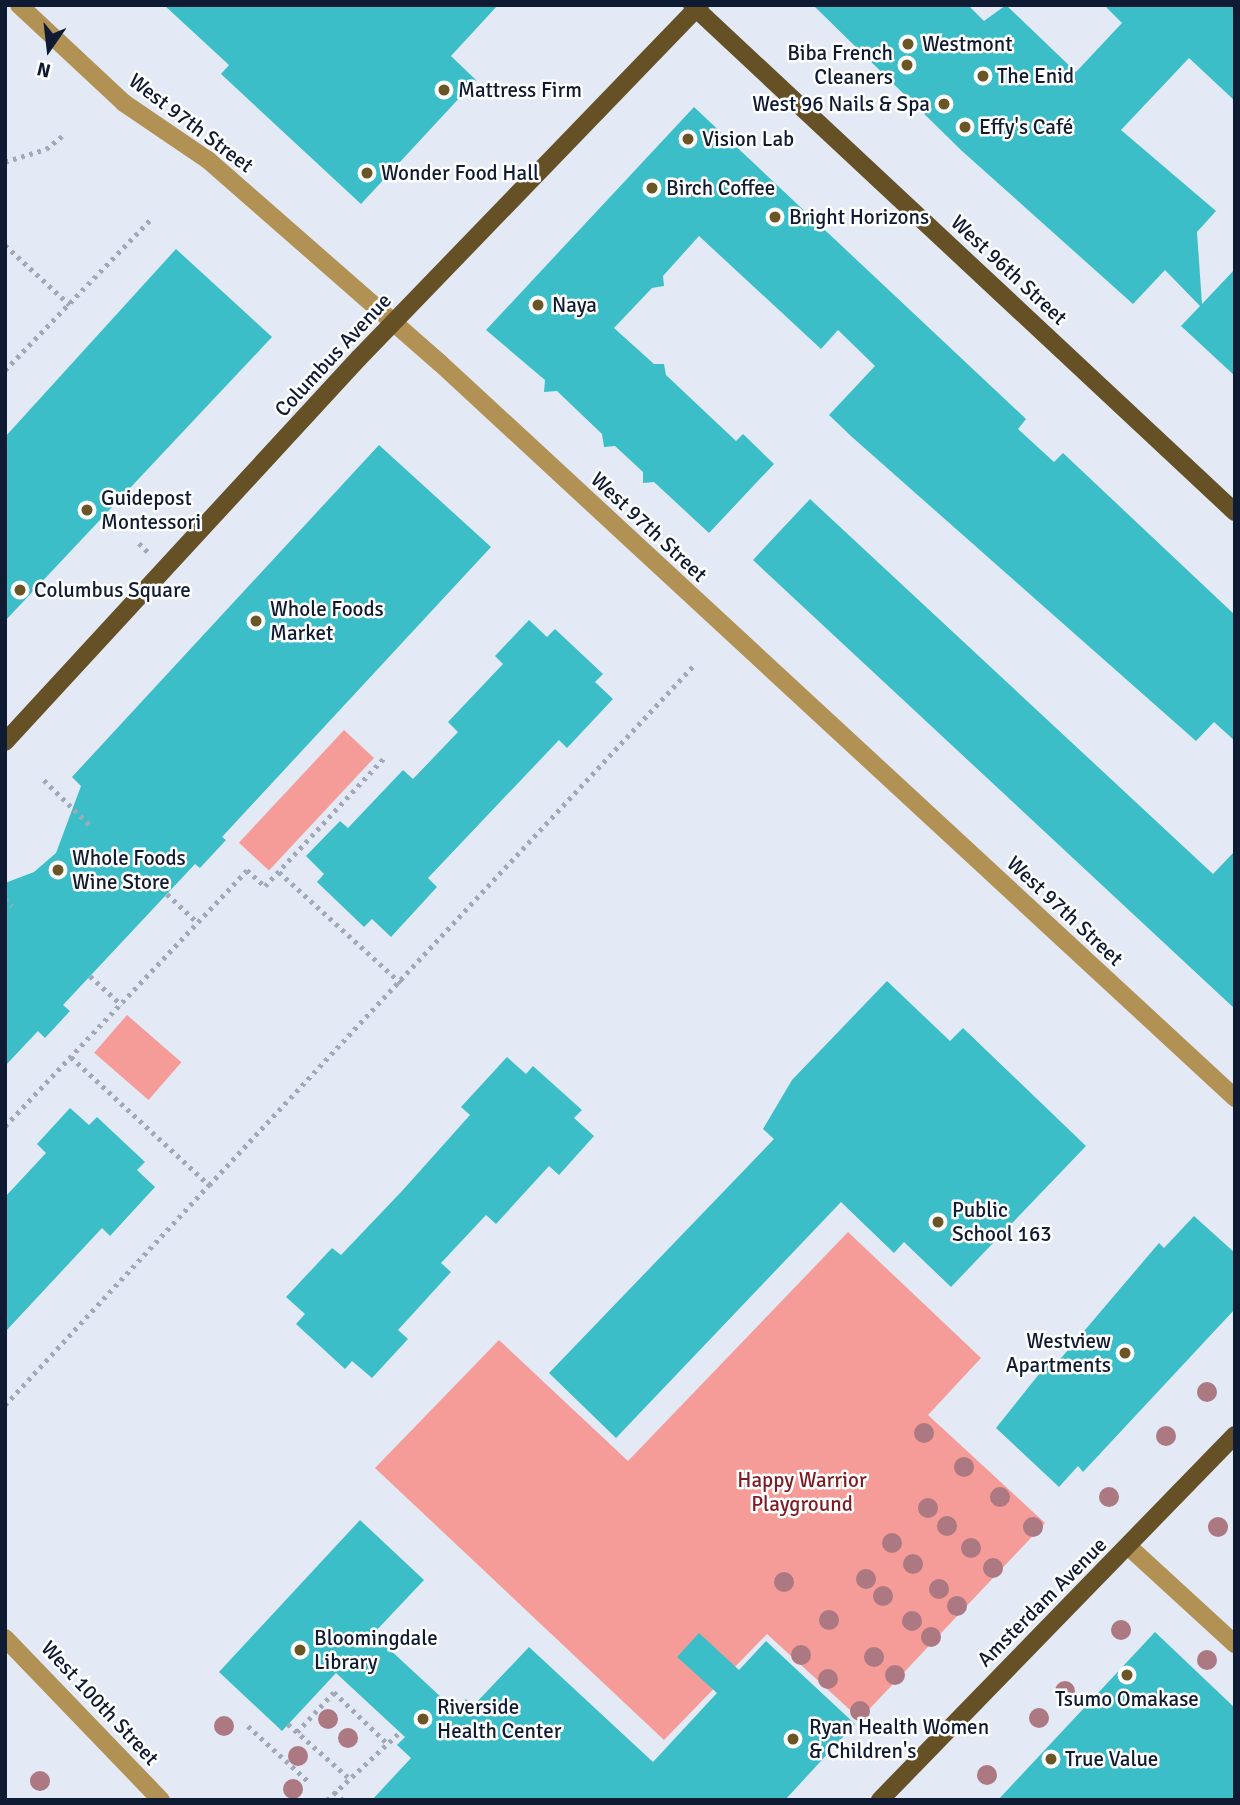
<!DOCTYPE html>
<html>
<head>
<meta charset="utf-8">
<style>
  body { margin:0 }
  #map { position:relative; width:1240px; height:1805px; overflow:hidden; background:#e3eaf6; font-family:Signika,sans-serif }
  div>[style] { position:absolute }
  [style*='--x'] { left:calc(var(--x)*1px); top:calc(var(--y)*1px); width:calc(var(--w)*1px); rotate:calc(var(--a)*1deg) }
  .green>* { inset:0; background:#f59b98; transform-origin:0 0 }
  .building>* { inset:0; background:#3cbec8 }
  .path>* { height:4.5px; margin-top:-2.25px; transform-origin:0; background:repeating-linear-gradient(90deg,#a0a9b8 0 3.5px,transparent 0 8.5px) }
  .minor>* { height:18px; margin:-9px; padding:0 9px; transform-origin:9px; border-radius:9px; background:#b29254 }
  .major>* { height:18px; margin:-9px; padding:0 9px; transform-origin:9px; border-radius:9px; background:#665025 }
  .trees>* { width:20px; height:20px; margin:-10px; border-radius:50%; background:#ac7881 }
  .dots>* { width:19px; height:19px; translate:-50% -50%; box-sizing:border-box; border:4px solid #fff; border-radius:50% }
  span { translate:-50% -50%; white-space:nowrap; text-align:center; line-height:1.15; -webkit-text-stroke:5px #fff; paint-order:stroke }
  .poi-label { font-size:21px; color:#0f1b32 }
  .left { translate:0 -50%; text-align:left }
  .right { translate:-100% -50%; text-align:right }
  .street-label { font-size:21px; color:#0f1b32 }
  .park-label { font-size:21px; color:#7f1b22 }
  .frame { position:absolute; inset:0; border:7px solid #0f1b32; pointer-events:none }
  .north { position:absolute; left:14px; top:14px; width:70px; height:70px; -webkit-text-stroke:5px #fff; paint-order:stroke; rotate:194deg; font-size:19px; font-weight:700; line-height:28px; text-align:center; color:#0f1b32 }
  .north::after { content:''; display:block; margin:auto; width:24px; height:32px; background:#0f1b32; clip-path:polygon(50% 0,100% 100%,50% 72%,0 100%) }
</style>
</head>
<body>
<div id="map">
  <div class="green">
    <div style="left:344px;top:730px;width:41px;height:154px;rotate:43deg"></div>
    <div style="left:127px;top:1015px;width:72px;height:50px;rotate:41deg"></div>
    <div style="clip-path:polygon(848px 1232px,981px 1358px,928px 1415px,1045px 1523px,860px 1719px,767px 1634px,664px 1740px,375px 1468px,499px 1340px,628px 1461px)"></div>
  </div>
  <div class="building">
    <div style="clip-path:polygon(164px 5px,498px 5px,451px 56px,476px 80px,361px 204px,221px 74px,229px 65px)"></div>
    <div style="clip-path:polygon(813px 5px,968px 5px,984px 21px,1006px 5px,1076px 72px,1122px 23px,1104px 5px,1235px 5px,1235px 101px,1189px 58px,1121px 130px,1216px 211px,1197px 232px,1202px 304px,1235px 269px,1235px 376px,1181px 326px,1200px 306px,1165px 270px,1133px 304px,962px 151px)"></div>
    <div style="clip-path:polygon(694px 107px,1026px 419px,1018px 429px,1054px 462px,1063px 453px,1235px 615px,1235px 741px,1214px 722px,1196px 741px,852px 437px,829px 415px,875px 366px,838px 330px,821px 349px,699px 236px,663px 276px,664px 286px,652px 288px,614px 328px,654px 364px,664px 364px,666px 375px,736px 441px,743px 434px,774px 464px,709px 533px,654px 482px,643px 483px,643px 472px,615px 446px,604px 447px,602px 434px,557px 391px,544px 392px,545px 380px,486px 330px)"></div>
    <div style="clip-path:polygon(176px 249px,272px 337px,5px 621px,5px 437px)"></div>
    <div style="clip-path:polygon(379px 445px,491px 547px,222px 837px,226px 840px,200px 868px,195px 864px,63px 1005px,70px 1011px,45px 1038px,38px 1031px,5px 1066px,5px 883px,34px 872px,56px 853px,81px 786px,72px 777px)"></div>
    <div style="clip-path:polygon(810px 499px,1213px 874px,1235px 851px,1235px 1009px,753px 560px)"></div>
    <div style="clip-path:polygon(529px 620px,547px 637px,555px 629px,603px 674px,595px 682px,613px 699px,567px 748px,559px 740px,428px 878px,437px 887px,391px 937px,372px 919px,364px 927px,317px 882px,324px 874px,306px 856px,340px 821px,348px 828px,403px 770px,413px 779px,458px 732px,448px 722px,503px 664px,495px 656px)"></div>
    <div style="clip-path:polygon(887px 981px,950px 1041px,963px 1028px,1086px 1146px,951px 1287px,904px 1242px,894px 1253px,841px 1202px,616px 1438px,549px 1373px,774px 1139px,763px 1129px,792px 1080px)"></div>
    <div style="clip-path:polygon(507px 1057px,526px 1074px,533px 1066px,582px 1110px,574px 1118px,594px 1136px,559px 1175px,549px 1166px,496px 1224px,486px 1215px,441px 1263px,451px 1272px,398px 1330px,408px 1339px,372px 1378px,352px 1361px,345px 1369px,296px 1324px,305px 1314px,286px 1297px,332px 1248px,341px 1255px,402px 1191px,470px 1115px,461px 1107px)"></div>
    <div style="clip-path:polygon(70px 1108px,89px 1125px,97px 1117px,145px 1162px,137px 1170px,155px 1187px,110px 1236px,102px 1228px,5px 1332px,5px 1197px,46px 1153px,37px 1144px)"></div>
    <div style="clip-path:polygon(1194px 1216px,1235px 1253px,1235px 1309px,1083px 1472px,1078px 1466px,1059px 1487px,996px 1428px,1051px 1359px,1056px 1364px,1159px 1243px,1164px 1248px)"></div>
    <div style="clip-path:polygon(360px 1520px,424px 1580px,373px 1634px,455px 1710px,466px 1699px,473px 1706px,529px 1647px,653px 1762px,717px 1693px,677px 1657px,699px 1633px,739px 1670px,766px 1641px,855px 1724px,785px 1800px,372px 1800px,411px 1758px,397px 1745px,405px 1737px,336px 1673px,282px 1731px,219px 1672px)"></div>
    <div style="clip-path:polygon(1155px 1632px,1235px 1708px,1235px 1800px,998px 1800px)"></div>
  </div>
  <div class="path">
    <div style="--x:5;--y:162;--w:43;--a:-17.6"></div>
    <div style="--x:46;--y:149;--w:22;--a:-39"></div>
    <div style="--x:5;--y:245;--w:88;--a:42.7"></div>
    <div style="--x:5;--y:370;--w:211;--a:-46"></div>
    <div style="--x:139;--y:543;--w:13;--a:45"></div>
    <div style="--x:44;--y:780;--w:64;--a:44.4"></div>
    <div style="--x:279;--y:872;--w:165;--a:42.3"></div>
    <div style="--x:167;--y:894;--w:41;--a:43"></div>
    <div style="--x:5;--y:899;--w:10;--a:45"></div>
    <div style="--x:90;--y:976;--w:43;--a:42.2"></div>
    <div style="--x:71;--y:1057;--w:188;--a:42.8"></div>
    <div style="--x:209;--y:1185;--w:712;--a:-46.99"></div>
    <div style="--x:5;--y:1126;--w:352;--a:-46.6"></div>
    <div style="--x:247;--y:870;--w:24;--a:42"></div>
    <div style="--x:265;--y:886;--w:176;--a:-47.1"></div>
    <div style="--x:5;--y:1405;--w:300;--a:-47.2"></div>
    <div style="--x:288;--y:1724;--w:80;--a:41.5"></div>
    <div style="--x:248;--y:1726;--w:81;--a:42.5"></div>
    <div style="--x:297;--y:1732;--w:54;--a:-47.2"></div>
    <div style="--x:334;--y:1692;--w:74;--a:43.9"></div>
    <div style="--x:334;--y:1792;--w:12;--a:42"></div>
    <div style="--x:327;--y:1800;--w:100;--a:-43"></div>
  </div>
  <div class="minor">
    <div style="--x:19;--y:5;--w:144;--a:43"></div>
    <div style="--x:124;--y:103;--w:102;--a:34.2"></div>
    <div style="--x:208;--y:160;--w:308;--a:41.2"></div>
    <div style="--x:440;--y:363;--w:1083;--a:42.75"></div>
    <div style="--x:1129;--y:1547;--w:144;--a:42.5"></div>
    <div style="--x:5;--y:1638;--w:225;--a:46.1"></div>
  </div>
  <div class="major">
    <div style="--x:692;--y:5;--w:743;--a:43.04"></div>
    <div style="--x:5;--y:742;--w:522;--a:-47.33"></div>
    <div style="--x:359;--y:358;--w:491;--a:-46"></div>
    <div style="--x:880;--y:1800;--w:509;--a:-45.8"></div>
  </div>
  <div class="trees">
    <div style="left:1207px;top:1392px"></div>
    <div style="left:924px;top:1433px"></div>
    <div style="left:1166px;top:1436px"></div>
    <div style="left:964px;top:1467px"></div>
    <div style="left:1000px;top:1497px"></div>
    <div style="left:1109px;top:1497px"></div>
    <div style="left:928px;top:1508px"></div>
    <div style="left:947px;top:1526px"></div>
    <div style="left:1033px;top:1527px"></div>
    <div style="left:1218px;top:1527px"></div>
    <div style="left:892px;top:1543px"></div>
    <div style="left:971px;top:1548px"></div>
    <div style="left:913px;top:1564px"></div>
    <div style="left:993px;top:1568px"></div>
    <div style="left:866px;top:1579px"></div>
    <div style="left:784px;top:1582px"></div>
    <div style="left:939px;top:1589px"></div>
    <div style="left:883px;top:1596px"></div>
    <div style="left:957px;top:1606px"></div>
    <div style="left:829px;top:1620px"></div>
    <div style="left:912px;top:1621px"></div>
    <div style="left:1121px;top:1630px"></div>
    <div style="left:931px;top:1637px"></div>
    <div style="left:801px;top:1655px"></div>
    <div style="left:874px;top:1657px"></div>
    <div style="left:1207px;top:1660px"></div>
    <div style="left:895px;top:1675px"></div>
    <div style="left:828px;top:1679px"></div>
    <div style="left:1065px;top:1691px"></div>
    <div style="left:860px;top:1711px"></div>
    <div style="left:1039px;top:1718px"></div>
    <div style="left:328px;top:1719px"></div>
    <div style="left:224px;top:1726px"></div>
    <div style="left:348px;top:1738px"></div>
    <div style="left:298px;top:1756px"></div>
    <div style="left:987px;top:1775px"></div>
    <div style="left:40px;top:1781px"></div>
    <div style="left:293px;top:1789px"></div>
  </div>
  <div class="dots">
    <div style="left:908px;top:44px;background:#6c5525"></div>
    <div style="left:907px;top:65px;background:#6c5525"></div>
    <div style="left:983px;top:76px;background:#6c5525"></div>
    <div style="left:444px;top:90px;background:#6c5525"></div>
    <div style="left:944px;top:104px;background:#6c5525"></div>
    <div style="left:965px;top:127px;background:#6c5525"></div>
    <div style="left:688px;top:139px;background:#6c5525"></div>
    <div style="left:367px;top:173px;background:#6c5525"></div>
    <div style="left:652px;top:188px;background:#6c5525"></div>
    <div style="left:775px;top:217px;background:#6c5525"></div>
    <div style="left:538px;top:305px;background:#6c5525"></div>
    <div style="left:87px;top:510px;background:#6c5525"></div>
    <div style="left:20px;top:590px;background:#6c5525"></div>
    <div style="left:256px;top:621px;background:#6c5525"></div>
    <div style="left:58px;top:870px;background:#6c5525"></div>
    <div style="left:938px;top:1222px;background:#6c5525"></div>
    <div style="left:1125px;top:1353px;background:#6c5525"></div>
    <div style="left:300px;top:1650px;background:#6c5525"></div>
    <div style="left:1127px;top:1675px;background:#6c5525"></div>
    <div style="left:423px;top:1719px;background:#6c5525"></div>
    <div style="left:793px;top:1739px;background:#6c5525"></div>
    <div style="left:1051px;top:1759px;background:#6c5525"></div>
  </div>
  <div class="poi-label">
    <span class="left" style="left:922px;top:44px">Westmont</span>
    <span class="right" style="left:893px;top:65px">Biba French<br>Cleaners</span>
    <span class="left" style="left:997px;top:76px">The Enid</span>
    <span class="left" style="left:458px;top:90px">Mattress Firm</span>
    <span class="right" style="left:930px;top:104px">West 96 Nails &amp; Spa</span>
    <span class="left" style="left:979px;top:127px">Effy's Café</span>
    <span class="left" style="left:702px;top:139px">Vision Lab</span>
    <span class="left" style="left:381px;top:173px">Wonder Food Hall</span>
    <span class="left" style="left:666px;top:188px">Birch Coffee</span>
    <span class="left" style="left:789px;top:217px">Bright Horizons</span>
    <span class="left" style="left:552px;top:305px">Naya</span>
    <span class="left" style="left:101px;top:510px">Guidepost<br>Montessori</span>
    <span class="left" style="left:34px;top:590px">Columbus Square</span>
    <span class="left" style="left:270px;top:621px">Whole Foods<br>Market</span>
    <span class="left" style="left:72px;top:870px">Whole Foods<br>Wine Store</span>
    <span class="left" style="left:952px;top:1222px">Public<br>School 163</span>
    <span class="right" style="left:1111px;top:1353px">Westview<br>Apartments</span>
    <span class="left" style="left:314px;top:1650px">Bloomingdale<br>Library</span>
    <span style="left:1127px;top:1699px">Tsumo Omakase</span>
    <span class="left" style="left:437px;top:1719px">Riverside<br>Health Center</span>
    <span class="left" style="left:809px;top:1739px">Ryan Health Women<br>&amp; Children's</span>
    <span class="left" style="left:1065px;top:1759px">True Value</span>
  </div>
  <div class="street-label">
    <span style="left:191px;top:123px;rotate:37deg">West 97th Street</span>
    <span style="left:1009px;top:270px;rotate:43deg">West 96th Street</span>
    <span style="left:333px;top:355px;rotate:-47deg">Columbus Avenue</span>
    <span style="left:649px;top:527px;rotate:43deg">West 97th Street</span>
    <span style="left:1065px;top:911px;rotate:43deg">West 97th Street</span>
    <span style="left:1042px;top:1602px;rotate:-45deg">Amsterdam Avenue</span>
    <span style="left:100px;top:1703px;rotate:47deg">West 100th Street</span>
  </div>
  <div class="park-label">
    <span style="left:802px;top:1492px">Happy Warrior<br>Playground</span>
  </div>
  <div class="frame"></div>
  <div class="north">N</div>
</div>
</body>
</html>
